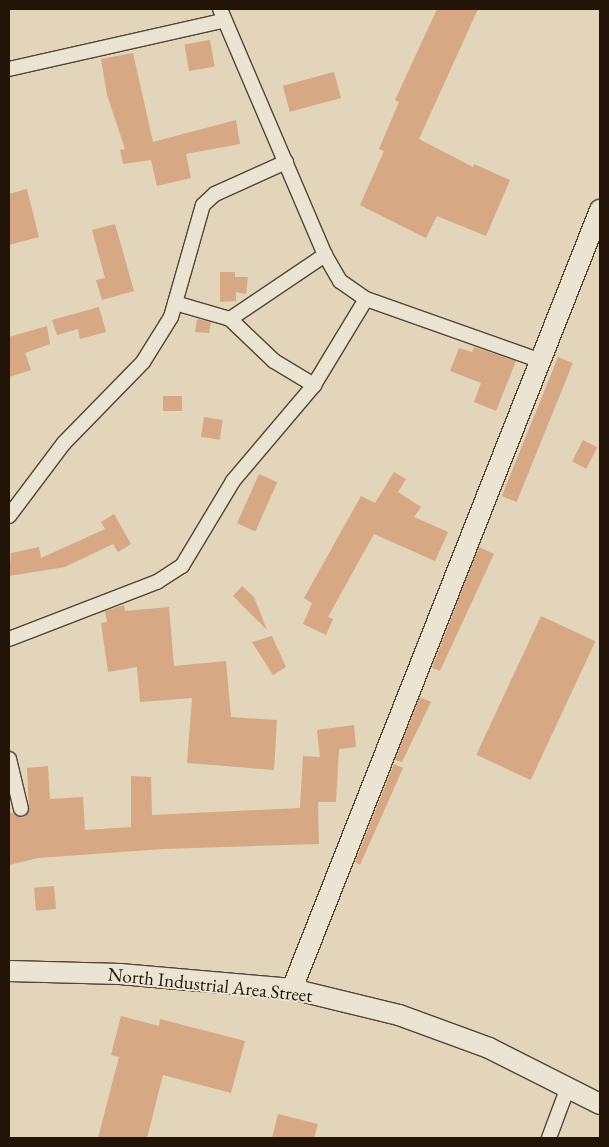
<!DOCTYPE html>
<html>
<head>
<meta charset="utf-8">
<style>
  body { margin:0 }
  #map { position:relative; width:609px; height:1147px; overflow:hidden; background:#e2d5b9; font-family:"EB Garamond",serif }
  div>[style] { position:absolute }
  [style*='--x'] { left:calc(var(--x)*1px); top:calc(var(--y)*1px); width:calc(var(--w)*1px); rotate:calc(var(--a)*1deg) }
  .building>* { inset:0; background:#d6a884; transform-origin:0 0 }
  .roads { filter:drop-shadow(1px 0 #524534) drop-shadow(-1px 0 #524534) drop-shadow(0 1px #524534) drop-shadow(0 -1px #524534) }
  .street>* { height:14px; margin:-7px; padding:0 7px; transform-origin:7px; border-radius:7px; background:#ece4d2 }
  .secondary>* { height:20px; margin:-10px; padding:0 10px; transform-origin:10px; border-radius:10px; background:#ece4d2 }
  span { translate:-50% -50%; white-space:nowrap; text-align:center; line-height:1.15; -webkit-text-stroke:4px #ece4d2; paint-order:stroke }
  .street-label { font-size:19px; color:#221508 }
  .frame { position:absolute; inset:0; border:10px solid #221508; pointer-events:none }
</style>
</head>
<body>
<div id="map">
  <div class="building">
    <div style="clip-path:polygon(437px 9px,478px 9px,419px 139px,473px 167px,474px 164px,510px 180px,486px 236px,437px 216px,426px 238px,360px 205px,384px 151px,379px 149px,399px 102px,395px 100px)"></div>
    <div style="left:210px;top:40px;width:27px;height:26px;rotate:80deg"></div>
    <div style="clip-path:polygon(133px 53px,153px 142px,236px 120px,240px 144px,186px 154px,191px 178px,157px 186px,151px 160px,123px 164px,120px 150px,125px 149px,107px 95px,101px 59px)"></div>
    <div style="left:334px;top:72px;width:27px;height:53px;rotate:75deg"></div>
    <div style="clip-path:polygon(27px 189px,39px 237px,9px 245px,9px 194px)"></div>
    <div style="clip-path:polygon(115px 224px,134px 291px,102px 300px,96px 280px,105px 278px,92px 230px)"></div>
    <div style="clip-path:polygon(220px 272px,235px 272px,235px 277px,248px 277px,246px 294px,236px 292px,236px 301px,220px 302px)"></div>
    <div style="clip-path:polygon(99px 307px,106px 332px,80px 339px,78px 329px,57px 335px,52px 320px)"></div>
    <div style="clip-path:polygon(197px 319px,211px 322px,209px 333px,195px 332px)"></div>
    <div style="clip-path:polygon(47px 326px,50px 344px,25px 353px,31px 370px,9px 377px,9px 337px)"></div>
    <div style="clip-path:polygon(474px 347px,516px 361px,496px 411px,474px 402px,481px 383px,450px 371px,459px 348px,472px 352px)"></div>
    <div style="left:558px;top:357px;width:16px;height:150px;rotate:22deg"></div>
    <div style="left:163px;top:396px;width:19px;height:15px"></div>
    <div style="left:204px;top:417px;width:19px;height:20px;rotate:9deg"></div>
    <div style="left:583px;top:440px;width:16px;height:24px;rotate:27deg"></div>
    <div style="clip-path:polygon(394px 472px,406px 479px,398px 492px,421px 507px,414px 517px,448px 532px,435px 561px,374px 534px,328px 617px,333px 619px,326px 635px,303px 624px,312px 603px,304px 598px,361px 496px,375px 503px)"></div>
    <div style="left:259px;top:474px;width:20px;height:54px;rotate:24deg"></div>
    <div style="clip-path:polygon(114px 514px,131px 544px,118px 552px,113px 544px,65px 567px,9px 576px,11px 553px,39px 547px,41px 558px,105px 529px,101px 522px)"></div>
    <div style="clip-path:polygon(479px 547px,494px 554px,440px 671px,432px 668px)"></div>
    <div style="clip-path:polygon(242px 586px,254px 597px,267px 630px,233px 596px)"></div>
    <div style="clip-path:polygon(124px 605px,125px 611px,169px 607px,174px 666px,226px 661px,231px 717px,277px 720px,274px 770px,187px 763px,192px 698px,140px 702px,137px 667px,108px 672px,101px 623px,107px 622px,105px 611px)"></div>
    <div style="left:541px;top:616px;width:60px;height:153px;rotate:25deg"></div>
    <div style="clip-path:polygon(272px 636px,286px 667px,273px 675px,252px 642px)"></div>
    <div style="clip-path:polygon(420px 697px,431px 702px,402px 762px,395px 760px)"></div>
    <div style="clip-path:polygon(354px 725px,356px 747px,339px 749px,336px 802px,318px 802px,319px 844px,163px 849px,38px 858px,9px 865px,9px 812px,23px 818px,29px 811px,27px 768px,48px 766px,50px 799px,83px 797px,85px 830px,131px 827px,131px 776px,151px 777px,152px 815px,300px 808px,303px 756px,320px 757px,317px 730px)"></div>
    <div style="clip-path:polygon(394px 764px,403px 768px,360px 865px,355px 862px)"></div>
    <div style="left:54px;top:886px;width:23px;height:20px;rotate:85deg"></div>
    <div style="clip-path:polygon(121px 1016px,159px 1026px,160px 1019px,245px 1041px,231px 1093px,163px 1075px,147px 1138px,98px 1138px,119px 1057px,111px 1055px)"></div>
    <div style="clip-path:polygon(278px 1114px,318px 1124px,314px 1138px,272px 1138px)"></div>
  </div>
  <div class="roads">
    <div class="street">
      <div style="--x:220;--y:9;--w:267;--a:66.9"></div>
      <div style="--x:325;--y:255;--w:30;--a:60"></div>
      <div style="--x:340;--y:281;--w:32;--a:35"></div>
      <div style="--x:366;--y:299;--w:186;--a:19.5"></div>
      <div style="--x:9;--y:69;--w:218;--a:-12.7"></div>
      <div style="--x:175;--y:303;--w:57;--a:16.2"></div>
      <div style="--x:230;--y:319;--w:61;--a:43.7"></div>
      <div style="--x:274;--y:361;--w:47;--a:31"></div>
      <div style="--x:230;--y:319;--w:115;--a:-34"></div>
      <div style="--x:9;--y:516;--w:91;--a:-53"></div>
      <div style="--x:64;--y:443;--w:113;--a:-45.7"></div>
      <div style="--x:143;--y:362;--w:53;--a:-58.1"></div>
      <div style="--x:171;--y:317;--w:116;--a:-74.1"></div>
      <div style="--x:203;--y:205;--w:16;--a:-43"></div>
      <div style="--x:215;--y:194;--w:78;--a:-24.3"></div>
      <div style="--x:9;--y:639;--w:159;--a:-21.1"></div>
      <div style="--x:157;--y:582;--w:30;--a:-33"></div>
      <div style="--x:182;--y:566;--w:99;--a:-59"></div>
      <div style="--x:233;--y:481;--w:126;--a:-49.8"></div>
      <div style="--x:314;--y:385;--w:100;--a:-58.8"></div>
      <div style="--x:9;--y:759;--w:51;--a:76.5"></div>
      <div style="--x:549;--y:1138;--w:54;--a:-69.6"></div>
    </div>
    <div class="secondary">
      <div style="--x:9;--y:971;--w:111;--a:1.5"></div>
      <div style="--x:120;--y:974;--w:173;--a:5"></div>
      <div style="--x:292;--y:989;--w:110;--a:13.7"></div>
      <div style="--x:399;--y:1015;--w:96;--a:20.1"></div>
      <div style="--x:489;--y:1048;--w:124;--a:26.8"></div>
      <div style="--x:292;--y:989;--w:838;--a:-68.43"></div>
    </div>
  </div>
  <div class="street-label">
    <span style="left:210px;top:985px;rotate:6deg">North Industrial Area Street</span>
  </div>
  <div class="frame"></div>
</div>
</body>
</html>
